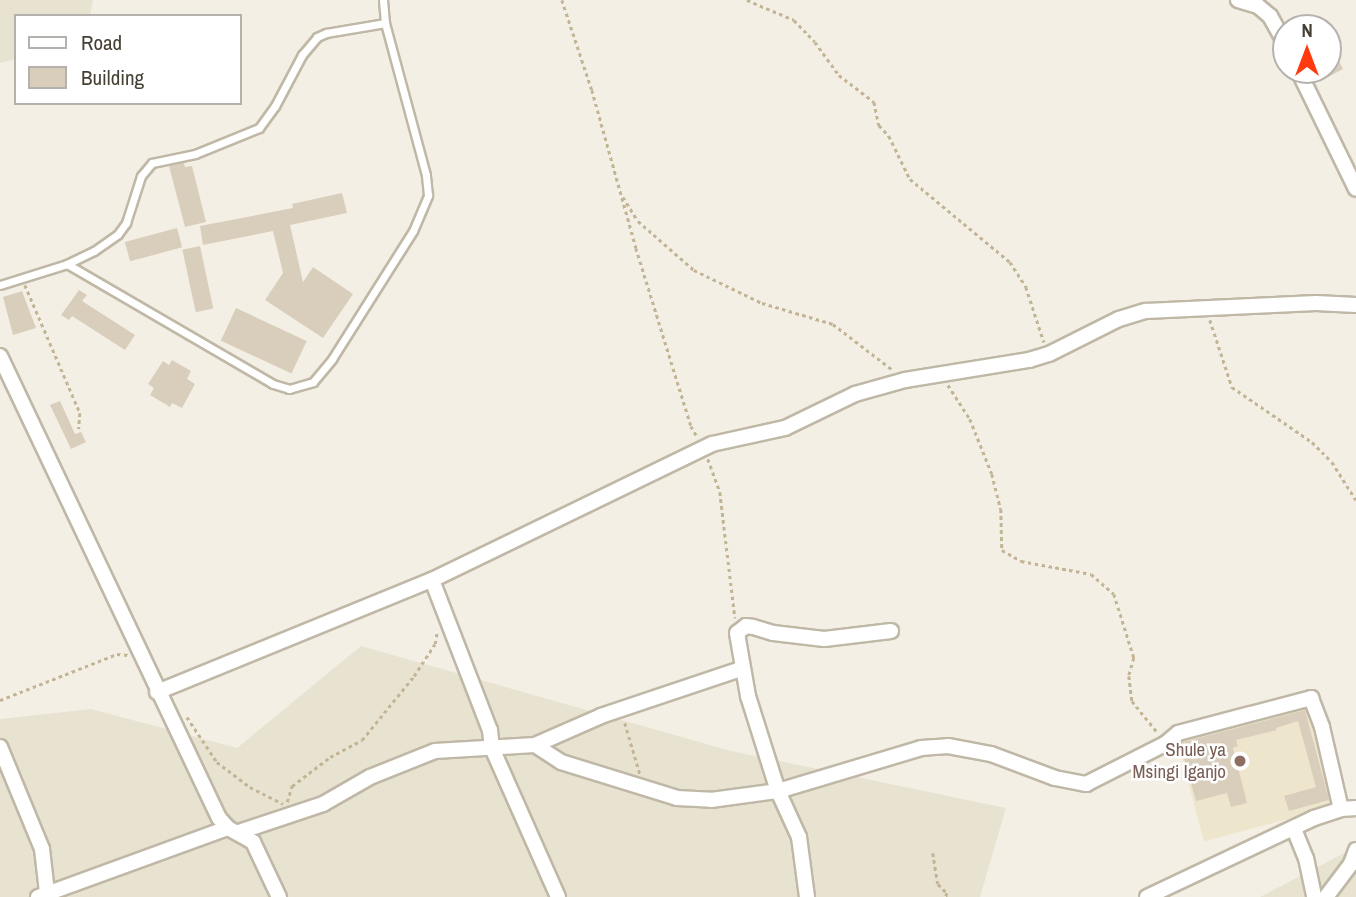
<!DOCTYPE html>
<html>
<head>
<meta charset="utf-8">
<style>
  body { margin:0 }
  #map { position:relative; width:1356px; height:897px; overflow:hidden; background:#f4efe4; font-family:"Archivo Narrow",sans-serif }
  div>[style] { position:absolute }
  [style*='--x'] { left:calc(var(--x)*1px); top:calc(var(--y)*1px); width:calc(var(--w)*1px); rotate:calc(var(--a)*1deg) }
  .residential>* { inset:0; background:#e8e2d1 }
  .education>* { inset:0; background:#eee6cc; transform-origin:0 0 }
  .building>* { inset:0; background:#d9cebb; transform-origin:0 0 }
  .path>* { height:2.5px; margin-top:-1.25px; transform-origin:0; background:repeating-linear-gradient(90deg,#c3b495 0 3.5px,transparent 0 7px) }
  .roads { filter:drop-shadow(2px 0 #c0b8a6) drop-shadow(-2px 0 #c0b8a6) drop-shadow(0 2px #c0b8a6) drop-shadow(0 -2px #c0b8a6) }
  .service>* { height:7px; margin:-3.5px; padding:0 3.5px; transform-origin:3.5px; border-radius:3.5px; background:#fff }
  .minor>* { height:14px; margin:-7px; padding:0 7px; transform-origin:7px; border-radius:7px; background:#fff }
  .dots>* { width:19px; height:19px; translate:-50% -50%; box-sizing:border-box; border:4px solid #fff; border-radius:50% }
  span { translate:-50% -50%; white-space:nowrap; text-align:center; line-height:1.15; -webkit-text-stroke:5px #fff; paint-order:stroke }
  .education-label { font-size:19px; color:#785e54 }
  .right { translate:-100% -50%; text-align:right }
  .legend { position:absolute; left:14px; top:14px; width:228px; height:91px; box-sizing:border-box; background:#fff; border:2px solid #b5b2ad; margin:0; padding:9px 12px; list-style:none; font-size:21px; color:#463f33 }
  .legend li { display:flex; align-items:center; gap:14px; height:35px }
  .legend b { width:35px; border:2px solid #b5b2ad }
  .north { position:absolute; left:1272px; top:14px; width:70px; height:70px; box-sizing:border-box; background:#fff; border:2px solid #b5b2ad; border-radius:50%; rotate:0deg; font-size:19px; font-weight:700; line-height:28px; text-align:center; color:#463f33 }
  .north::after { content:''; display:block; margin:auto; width:24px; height:32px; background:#ff3a0f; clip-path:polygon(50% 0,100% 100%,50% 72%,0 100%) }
</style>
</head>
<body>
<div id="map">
  <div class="residential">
    <div style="clip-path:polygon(0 0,93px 0,90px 16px,16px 16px,16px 59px,0 63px)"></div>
    <div style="clip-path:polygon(361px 646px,731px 751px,1006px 808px,980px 897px,0 897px,0 719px,91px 709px,237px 748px)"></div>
    <div style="clip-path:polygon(1356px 847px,1356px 897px,1260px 897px)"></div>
  </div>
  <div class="education">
    <div style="left:1318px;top:695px;width:112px;height:148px;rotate:75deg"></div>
  </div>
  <div class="building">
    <div style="clip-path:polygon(1328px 40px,1343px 69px,1328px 77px)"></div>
    <div style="clip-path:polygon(184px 163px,185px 167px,192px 166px,206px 222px,185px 227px,169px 166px)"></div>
    <div style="clip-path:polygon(342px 193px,347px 213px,290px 225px,303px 282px,313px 267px,353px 294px,323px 338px,265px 300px,283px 273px,273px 231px,203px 245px,200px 226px,293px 208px,292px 204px)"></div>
    <div style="left:177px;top:228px;width:20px;height:54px;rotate:75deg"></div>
    <div style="left:200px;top:246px;width:64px;height:18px;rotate:78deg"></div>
    <div style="clip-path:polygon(79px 290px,87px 295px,82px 301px,135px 335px,125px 350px,72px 316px,69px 320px,61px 315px)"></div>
    <div style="clip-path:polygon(22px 291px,36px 328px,13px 335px,3px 297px)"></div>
    <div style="left:236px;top:308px;width:78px;height:36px;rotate:25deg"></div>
    <div style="clip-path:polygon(172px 360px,191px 371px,187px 379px,195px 384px,182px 408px,172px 403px,170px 407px,150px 395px,154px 388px,148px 384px,163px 361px,169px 365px)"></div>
    <div style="clip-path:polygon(60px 401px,75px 434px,81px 432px,86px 442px,71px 449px,50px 405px)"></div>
    <div style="clip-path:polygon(1305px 710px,1329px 800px,1289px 811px,1284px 796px,1316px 787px,1298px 721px,1276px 728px,1277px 730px,1236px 740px,1238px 746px,1233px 748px,1247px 803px,1231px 807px,1227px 793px,1196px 801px,1180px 744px,1183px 742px)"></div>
  </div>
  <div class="path">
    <div style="--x:562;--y:0;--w:95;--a:71.6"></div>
    <div style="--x:592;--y:90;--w:164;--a:74.4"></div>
    <div style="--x:636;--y:248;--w:186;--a:72.8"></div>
    <div style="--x:691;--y:426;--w:14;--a:60"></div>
    <div style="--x:747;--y:0;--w:51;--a:23.1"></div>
    <div style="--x:794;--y:20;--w:30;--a:46"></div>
    <div style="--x:815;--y:42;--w:41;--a:54"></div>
    <div style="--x:839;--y:75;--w:44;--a:37.6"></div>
    <div style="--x:874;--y:102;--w:24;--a:78"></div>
    <div style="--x:879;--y:125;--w:15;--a:48"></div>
    <div style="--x:889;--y:136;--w:48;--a:64"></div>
    <div style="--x:910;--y:179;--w:130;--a:39.7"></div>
    <div style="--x:1010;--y:262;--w:30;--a:57"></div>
    <div style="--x:1026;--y:287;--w:58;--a:71.9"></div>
    <div style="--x:623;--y:197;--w:28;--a:58"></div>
    <div style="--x:638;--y:221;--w:74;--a:41.2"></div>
    <div style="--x:694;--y:270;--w:76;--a:25.9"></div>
    <div style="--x:762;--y:303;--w:74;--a:16.5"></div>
    <div style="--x:833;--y:324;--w:77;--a:37.6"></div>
    <div style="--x:25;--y:285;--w:139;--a:66.7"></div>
    <div style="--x:80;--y:413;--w:16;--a:94"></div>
    <div style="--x:1210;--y:320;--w:71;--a:71.8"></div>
    <div style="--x:1232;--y:387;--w:97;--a:34.5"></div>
    <div style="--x:1312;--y:442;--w:28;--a:45"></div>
    <div style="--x:1332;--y:462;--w:45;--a:57.7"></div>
    <div style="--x:948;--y:385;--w:40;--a:57.1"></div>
    <div style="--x:970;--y:419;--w:59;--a:68.2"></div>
    <div style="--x:992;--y:474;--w:36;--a:76"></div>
    <div style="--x:1001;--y:509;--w:41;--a:88.6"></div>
    <div style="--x:1002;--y:550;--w:22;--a:30"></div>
    <div style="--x:1021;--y:561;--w:71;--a:10.5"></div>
    <div style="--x:1091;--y:574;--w:30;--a:41"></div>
    <div style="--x:1114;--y:594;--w:67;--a:72.6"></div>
    <div style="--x:1134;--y:658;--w:19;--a:106"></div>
    <div style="--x:1129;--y:676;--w:25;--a:83"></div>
    <div style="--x:1132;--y:701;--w:41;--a:50.9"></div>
    <div style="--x:708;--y:459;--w:35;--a:70"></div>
    <div style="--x:720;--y:492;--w:127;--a:83.2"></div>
    <div style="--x:0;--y:700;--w:126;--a:-21.5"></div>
    <div style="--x:117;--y:654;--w:11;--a:5"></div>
    <div style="--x:187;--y:717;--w:54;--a:56.3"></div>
    <div style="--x:217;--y:762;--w:41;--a:37.1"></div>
    <div style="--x:250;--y:787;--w:37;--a:27"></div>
    <div style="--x:625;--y:723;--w:53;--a:73.6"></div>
    <div style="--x:287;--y:802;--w:17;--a:-73"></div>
    <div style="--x:292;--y:786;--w:48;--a:-37.3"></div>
    <div style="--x:330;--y:757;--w:36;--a:-28"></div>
    <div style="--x:362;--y:740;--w:82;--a:-50.9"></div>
    <div style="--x:414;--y:676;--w:38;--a:-57"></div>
    <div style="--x:435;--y:644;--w:13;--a:-81"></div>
    <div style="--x:933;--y:853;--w:31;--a:81"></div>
    <div style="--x:938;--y:884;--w:13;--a:45"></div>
    <div style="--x:947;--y:893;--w:4;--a:104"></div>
  </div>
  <div class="roads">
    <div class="service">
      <div style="--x:67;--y:264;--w:238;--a:30.2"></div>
      <div style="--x:273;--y:384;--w:17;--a:17"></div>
      <div style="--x:289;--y:389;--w:25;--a:-16"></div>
      <div style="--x:313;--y:382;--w:30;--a:-50"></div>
      <div style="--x:332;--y:359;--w:151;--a:-57.7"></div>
      <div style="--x:413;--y:231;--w:39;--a:-67"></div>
      <div style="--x:428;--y:195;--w:20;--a:-96"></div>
      <div style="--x:426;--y:175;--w:157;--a:-105.1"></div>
      <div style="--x:385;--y:23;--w:23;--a:-95"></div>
      <div style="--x:0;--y:285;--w:70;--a:-17.4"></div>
      <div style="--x:67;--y:264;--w:30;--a:-26"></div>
      <div style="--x:94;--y:251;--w:29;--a:-35"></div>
      <div style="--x:118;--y:234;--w:14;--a:-54"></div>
      <div style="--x:126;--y:223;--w:49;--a:-72.3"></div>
      <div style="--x:141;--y:176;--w:17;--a:-50"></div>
      <div style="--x:152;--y:163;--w:44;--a:-11.8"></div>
      <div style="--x:195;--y:154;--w:69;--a:-22.1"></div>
      <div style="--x:259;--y:128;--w:27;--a:-54"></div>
      <div style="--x:275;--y:106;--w:58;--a:-62.1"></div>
      <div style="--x:302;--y:55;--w:23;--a:-50"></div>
      <div style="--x:317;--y:37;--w:10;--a:-24"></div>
      <div style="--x:326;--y:33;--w:60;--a:-9.6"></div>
    </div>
    <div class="minor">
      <div style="--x:1238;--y:0;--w:21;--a:17"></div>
      <div style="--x:1258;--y:6;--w:16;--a:40"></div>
      <div style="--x:1270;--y:16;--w:33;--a:61"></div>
      <div style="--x:1298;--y:70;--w:132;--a:64"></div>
      <div style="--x:0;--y:356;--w:511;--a:64.64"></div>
      <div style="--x:219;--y:818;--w:13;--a:48"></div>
      <div style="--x:228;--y:828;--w:29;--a:29"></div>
      <div style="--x:253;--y:842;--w:61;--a:64.7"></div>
      <div style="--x:432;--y:580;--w:161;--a:68.9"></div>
      <div style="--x:490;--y:730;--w:18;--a:84"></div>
      <div style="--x:492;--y:748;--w:163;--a:66.1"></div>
      <div style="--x:891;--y:631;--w:67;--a:173.2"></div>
      <div style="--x:824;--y:639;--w:51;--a:-173.3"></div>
      <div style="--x:773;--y:633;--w:21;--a:-163"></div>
      <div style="--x:753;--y:627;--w:7;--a:-172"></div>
      <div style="--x:746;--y:626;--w:11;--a:142"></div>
      <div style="--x:737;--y:633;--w:64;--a:80.1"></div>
      <div style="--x:748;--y:696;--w:100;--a:72.5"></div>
      <div style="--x:778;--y:791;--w:149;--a:-16.7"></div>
      <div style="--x:921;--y:748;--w:27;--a:-4"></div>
      <div style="--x:948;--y:746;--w:44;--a:10.5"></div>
      <div style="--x:991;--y:754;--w:68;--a:20.6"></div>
      <div style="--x:1055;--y:778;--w:32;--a:11"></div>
      <div style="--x:1086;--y:784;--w:89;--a:-26.9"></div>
      <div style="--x:1165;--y:744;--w:17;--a:-40"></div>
      <div style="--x:1178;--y:733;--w:138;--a:-14.7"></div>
      <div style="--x:1311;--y:698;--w:31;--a:69"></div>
      <div style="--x:1322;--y:727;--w:84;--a:77"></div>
      <div style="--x:157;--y:692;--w:297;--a:-22.2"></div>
      <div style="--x:432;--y:580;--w:311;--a:-25.9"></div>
      <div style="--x:712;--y:444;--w:75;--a:-12.4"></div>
      <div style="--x:785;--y:428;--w:78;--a:-25.9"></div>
      <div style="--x:855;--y:394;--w:52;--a:-15.6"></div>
      <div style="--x:905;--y:380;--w:126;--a:-9.2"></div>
      <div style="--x:1029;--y:360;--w:21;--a:-17"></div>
      <div style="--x:1049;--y:354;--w:78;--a:-26.6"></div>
      <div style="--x:1119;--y:319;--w:28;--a:-17"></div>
      <div style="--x:1146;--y:311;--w:170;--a:-2.7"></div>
      <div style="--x:1316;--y:303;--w:40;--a:2.9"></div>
      <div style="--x:535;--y:745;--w:72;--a:-23.7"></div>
      <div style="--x:601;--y:716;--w:148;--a:-18.6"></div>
      <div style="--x:0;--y:747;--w:110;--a:67.6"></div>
      <div style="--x:42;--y:849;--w:43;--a:83.4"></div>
      <div style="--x:1294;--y:829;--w:31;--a:68"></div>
      <div style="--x:1306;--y:858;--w:40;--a:78"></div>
      <div style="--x:239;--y:832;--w:89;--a:-18.4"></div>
      <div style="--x:323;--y:804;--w:54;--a:-29.9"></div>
      <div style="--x:370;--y:777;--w:70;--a:-21.8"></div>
      <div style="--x:435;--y:751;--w:100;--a:-3.4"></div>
      <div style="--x:535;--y:745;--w:31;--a:33"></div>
      <div style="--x:561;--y:762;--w:121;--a:17.2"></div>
      <div style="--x:677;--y:798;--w:34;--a:3"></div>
      <div style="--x:711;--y:800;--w:68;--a:-7.7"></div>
      <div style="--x:778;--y:791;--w:51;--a:65.5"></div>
      <div style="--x:799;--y:837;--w:61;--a:82.4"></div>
      <div style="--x:38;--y:897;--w:202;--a:-20"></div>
      <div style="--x:1147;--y:897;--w:185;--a:-25.3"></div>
      <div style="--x:1314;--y:818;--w:28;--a:-18"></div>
      <div style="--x:1341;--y:809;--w:15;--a:-4"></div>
      <div style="--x:1326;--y:897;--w:41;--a:-52.9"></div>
      <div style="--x:1351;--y:864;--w:15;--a:-70"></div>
    </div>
  </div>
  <div class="dots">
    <div style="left:1240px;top:761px;background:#8d6e63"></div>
  </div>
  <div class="education-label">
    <span class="right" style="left:1226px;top:761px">Shule ya<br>Msingi Iganjo</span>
  </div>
  <ul class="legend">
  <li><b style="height:9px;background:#fff"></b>Road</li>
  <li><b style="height:19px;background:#d9cebb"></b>Building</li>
  </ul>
  <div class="north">N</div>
</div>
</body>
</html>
